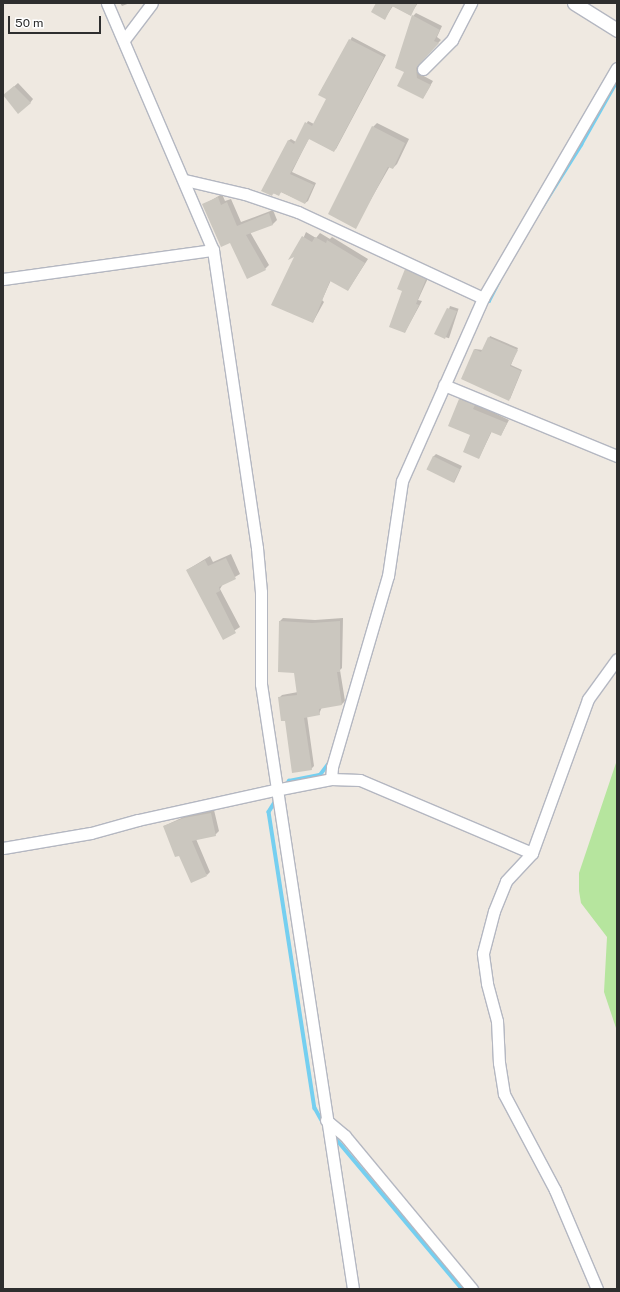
<!DOCTYPE html>
<html>
<head>
<meta charset="utf-8">
<style>
  body { margin:0 }
  #map { position:relative; width:620px; height:1292px; overflow:hidden; background:#efe9e1; font-family:"Public Sans",sans-serif }
  div>[style] { position:absolute }
  [style*='--x'] { left:calc(var(--x)*1px); top:calc(var(--y)*1px); width:calc(var(--w)*1px); rotate:calc(var(--a)*1deg) }
  .green>* { inset:0; background:#b6e59e }
  .shadow>* { inset:0; background:#0003; transform-origin:0 0 }
  .stream>* { height:3.5px; margin:-1.75px; padding:0 1.75px; transform-origin:1.75px; border-radius:1.75px; background:#75cff0 }
  .building>* { inset:0; background:#cbc7bf; transform-origin:0 0 }
  .roads { filter:drop-shadow(1px 0 #b4b7c1) drop-shadow(-1px 0 #b4b7c1) drop-shadow(0 1px #b4b7c1) drop-shadow(0 -1px #b4b7c1) }
  .minor>* { height:11px; margin:-5.5px; padding:0 5.5px; transform-origin:5.5px; border-radius:5.5px; background:#fff }
  .tertiary>* { height:13px; margin:-6.5px; padding:0 6.5px; transform-origin:6.5px; border-radius:6.5px; background:#fff }
  span { translate:-50% -50%; white-space:nowrap; text-align:center; line-height:1.15; -webkit-text-stroke:3px #fff; paint-order:stroke }
  .frame { position:absolute; inset:0; border:4px solid #2e2e2e; pointer-events:none }
  .scale { position:absolute; left:8px; top:16px; width:93px; height:18px; box-sizing:border-box; border:2px solid #2e2e2e; border-top:0; padding-left:5px; font-size:12px; line-height:14px; white-space:nowrap; color:#2e2e2e; -webkit-text-stroke:3px #fff; paint-order:stroke }
</style>
</head>
<body>
<div id="map">
  <div class="green">
    <div style="clip-path:polygon(617px 760px,617px 1031px,604px 992px,607px 937px,581px 903px,579px 891px,579px 873px)"></div>
  </div>
  <div class="shadow">
    <div style="clip-path:polygon(120px 3px,130px 3px,122px 6px)"></div>
    <div style="clip-path:polygon(377px 3px,418px 3px,410px 15px,393px 6px,385px 18px)"></div>
    <div style="clip-path:polygon(416px 13px,442px 26px,437px 37px,441px 40px,419px 63px,420px 74px,433px 81px,423px 98px,405px 72px,413px 16px)"></div>
    <div style="clip-path:polygon(352px 37px,386px 55px,336px 149px,333px 151px,309px 138px,292px 172px,316px 183px,308px 201px,305px 203px,281px 192px,278px 195px,274px 193px,272px 195px,288px 141px,291px 139px,296px 142px,308px 121px,314px 124px,327px 99px,319px 94px)"></div>
    <div style="clip-path:polygon(18px 83px,33px 99px,30px 103px,8px 92px)"></div>
    <div style="clip-path:polygon(377px 123px,409px 139px,397px 164px,393px 168px,390px 166px,355px 227px,373px 127px)"></div>
    <div style="clip-path:polygon(222px 194px,225px 201px,231px 199px,241px 222px,273px 210px,277px 220px,273px 224px,250px 232px,269px 265px,265px 269px,231px 241px,203px 205px)"></div>
    <div style="clip-path:polygon(306px 232px,316px 238px,320px 233px,330px 239px,332px 237px,368px 259px,348px 290px,331px 280px,322px 300px,324px 302px,313px 322px,296px 255px)"></div>
    <div style="clip-path:polygon(409px 267px,429px 276px,418px 300px,422px 301px,405px 332px,406px 270px)"></div>
    <div style="left:450px;top:306px;width:9px;height:31px;rotate:18deg"></div>
    <div style="clip-path:polygon(490px 336px,518px 348px,511px 365px,522px 370px,510px 399px,463px 378px,475px 349px,483px 350px)"></div>
    <div style="clip-path:polygon(462px 397px,509px 420px,501px 435px,492px 431px,479px 458px,459px 400px)"></div>
    <div style="clip-path:polygon(436px 454px,462px 466px,454px 483px,433px 457px)"></div>
    <div style="clip-path:polygon(231px 554px,240px 574px,223px 584px,220px 589px,240px 627px,223px 638px,187px 570px,210px 556px,213px 562px)"></div>
    <div style="clip-path:polygon(283px 618px,315px 620px,343px 618px,342px 668px,340px 670px,345px 701px,342px 704px,322px 707px,319px 714px,307px 716px,314px 766px,311px 769px,286px 719px,279px 698px,282px 695px,298px 692px,295px 672px,280px 621px)"></div>
    <div style="clip-path:polygon(214px 810px,219px 831px,215px 835px,196px 839px,210px 872px,207px 875px,179px 855px,164px 826px,188px 815px)"></div>
  </div>
  <div class="stream">
    <div style="--x:534;--y:220;--w:89;--a:-57.9"></div>
    <div style="--x:581;--y:145;--w:73;--a:-60.6"></div>
    <div style="--x:484;--y:301;--w:5;--a:0"></div>
    <div style="--x:489;--y:301;--w:22;--a:-63"></div>
    <div style="--x:286;--y:785;--w:5;--a:-53"></div>
    <div style="--x:289;--y:781;--w:32;--a:-11"></div>
    <div style="--x:320;--y:775;--w:15;--a:-53"></div>
    <div style="--x:276;--y:801;--w:13;--a:122"></div>
    <div style="--x:269;--y:812;--w:300;--a:81.2"></div>
    <div style="--x:315;--y:1108;--w:18;--a:61"></div>
    <div style="--x:333;--y:1135;--w:201;--a:50"></div>
  </div>
  <div class="building">
    <div style="clip-path:polygon(376px 3px,417px 3px,411px 16px,392px 6px,385px 20px,371px 12px)"></div>
    <div style="clip-path:polygon(412px 15px,440px 30px,434px 41px,439px 43px,416px 68px,417px 78px,431px 85px,423px 99px,397px 86px,404px 72px,395px 68px)"></div>
    <div style="clip-path:polygon(349px 39px,384px 57px,334px 152px,309px 139px,290px 174px,314px 185px,305px 204px,281px 192px,279px 196px,273px 193px,272px 196px,261px 191px,288px 140px,294px 144px,305px 122px,312px 126px,326px 99px,318px 95px)"></div>
    <div style="clip-path:polygon(14px 86px,31px 103px,18px 114px,3px 95px)"></div>
    <div style="clip-path:polygon(372px 126px,405px 143px,393px 169px,388px 167px,356px 229px,328px 214px)"></div>
    <div style="clip-path:polygon(218px 197px,221px 205px,227px 202px,237px 226px,269px 213px,273px 225px,246px 235px,266px 270px,247px 279px,230px 243px,221px 247px,202px 204px)"></div>
    <div style="clip-path:polygon(302px 236px,312px 242px,315px 237px,326px 243px,327px 240px,365px 263px,348px 291px,330px 281px,313px 323px,271px 305px,294px 257px,288px 260px)"></div>
    <div style="clip-path:polygon(405px 269px,426px 279px,416px 304px,419px 305px,405px 333px,389px 327px,402px 291px,397px 289px)"></div>
    <div style="clip-path:polygon(447px 308px,457px 311px,445px 339px,434px 334px)"></div>
    <div style="clip-path:polygon(488px 337px,518px 350px,510px 366px,521px 371px,509px 401px,461px 379px,474px 349px,481px 352px)"></div>
    <div style="clip-path:polygon(459px 399px,475px 405px,473px 409px,507px 423px,501px 436px,491px 432px,479px 459px,463px 452px,470px 435px,448px 426px)"></div>
    <div style="left:433px;top:456px;width:30px;height:15px;rotate:26deg"></div>
    <div style="clip-path:polygon(226px 558px,236px 579px,219px 587px,220px 591px,216px 593px,236px 633px,223px 640px,186px 570px,205px 560px,208px 566px)"></div>
    <div style="clip-path:polygon(279px 621px,312px 623px,340px 621px,340px 672px,337px 672px,342px 705px,319px 709px,320px 715px,304px 718px,312px 770px,292px 773px,285px 721px,281px 721px,278px 697px,297px 695px,294px 673px,278px 672px)"></div>
    <div style="clip-path:polygon(211px 813px,216px 836px,192px 841px,207px 876px,191px 883px,179px 856px,175px 857px,163px 826px,184px 818px)"></div>
  </div>
  <div class="roads">
    <div class="minor">
      <div style="--x:107;--y:3;--w:269;--a:66.8"></div>
      <div style="--x:213;--y:250;--w:301;--a:81.6"></div>
      <div style="--x:257;--y:548;--w:44;--a:84.8"></div>
      <div style="--x:261;--y:592;--w:92;--a:90"></div>
      <div style="--x:261;--y:684;--w:612;--a:81.35"></div>
      <div style="--x:124;--y:40;--w:46;--a:-52.9"></div>
      <div style="--x:423;--y:69;--w:41;--a:-45"></div>
      <div style="--x:452;--y:40;--w:42;--a:-62.8"></div>
      <div style="--x:185;--y:180;--w:62;--a:13.1"></div>
      <div style="--x:245;--y:194;--w:56;--a:18.8"></div>
      <div style="--x:298;--y:212;--w:204;--a:24.9"></div>
      <div style="--x:3;--y:279;--w:212;--a:-7.9"></div>
      <div style="--x:444;--y:385;--w:187;--a:22.3"></div>
      <div style="--x:331;--y:779;--w:12;--a:-85"></div>
      <div style="--x:332;--y:767;--w:199;--a:-73.7"></div>
      <div style="--x:388;--y:576;--w:96;--a:-81.6"></div>
      <div style="--x:402;--y:481;--w:200;--a:-66.1"></div>
      <div style="--x:483;--y:298;--w:266;--a:-59.8"></div>
      <div style="--x:3;--y:848;--w:89;--a:-9.7"></div>
      <div style="--x:91;--y:833;--w:49;--a:-15.5"></div>
      <div style="--x:138;--y:820;--w:140;--a:-12.4"></div>
      <div style="--x:275;--y:790;--w:57;--a:-11.1"></div>
      <div style="--x:331;--y:779;--w:29;--a:2"></div>
      <div style="--x:360;--y:780;--w:187;--a:23"></div>
      <div style="--x:326;--y:1120;--w:25;--a:40"></div>
      <div style="--x:345;--y:1136;--w:199;--a:50.3"></div>
      <div style="--x:597;--y:1289;--w:108;--a:-113"></div>
      <div style="--x:555;--y:1190;--w:109;--a:-118"></div>
      <div style="--x:504;--y:1094;--w:31;--a:-99"></div>
      <div style="--x:499;--y:1063;--w:42;--a:-92.7"></div>
      <div style="--x:497;--y:1021;--w:39;--a:-105"></div>
      <div style="--x:487;--y:983;--w:30;--a:-98"></div>
      <div style="--x:483;--y:953;--w:43;--a:-75.3"></div>
      <div style="--x:494;--y:911;--w:32;--a:-68"></div>
      <div style="--x:506;--y:881;--w:38;--a:-47"></div>
      <div style="--x:532;--y:853;--w:164;--a:-70"></div>
      <div style="--x:588;--y:699;--w:49;--a:-54.1"></div>
    </div>
    <div class="tertiary">
      <div style="--x:574;--y:3;--w:51;--a:32.1"></div>
    </div>
  </div>
  <div class="frame"></div>
  <div class="scale">50 m</div>
</div>
</body>
</html>
